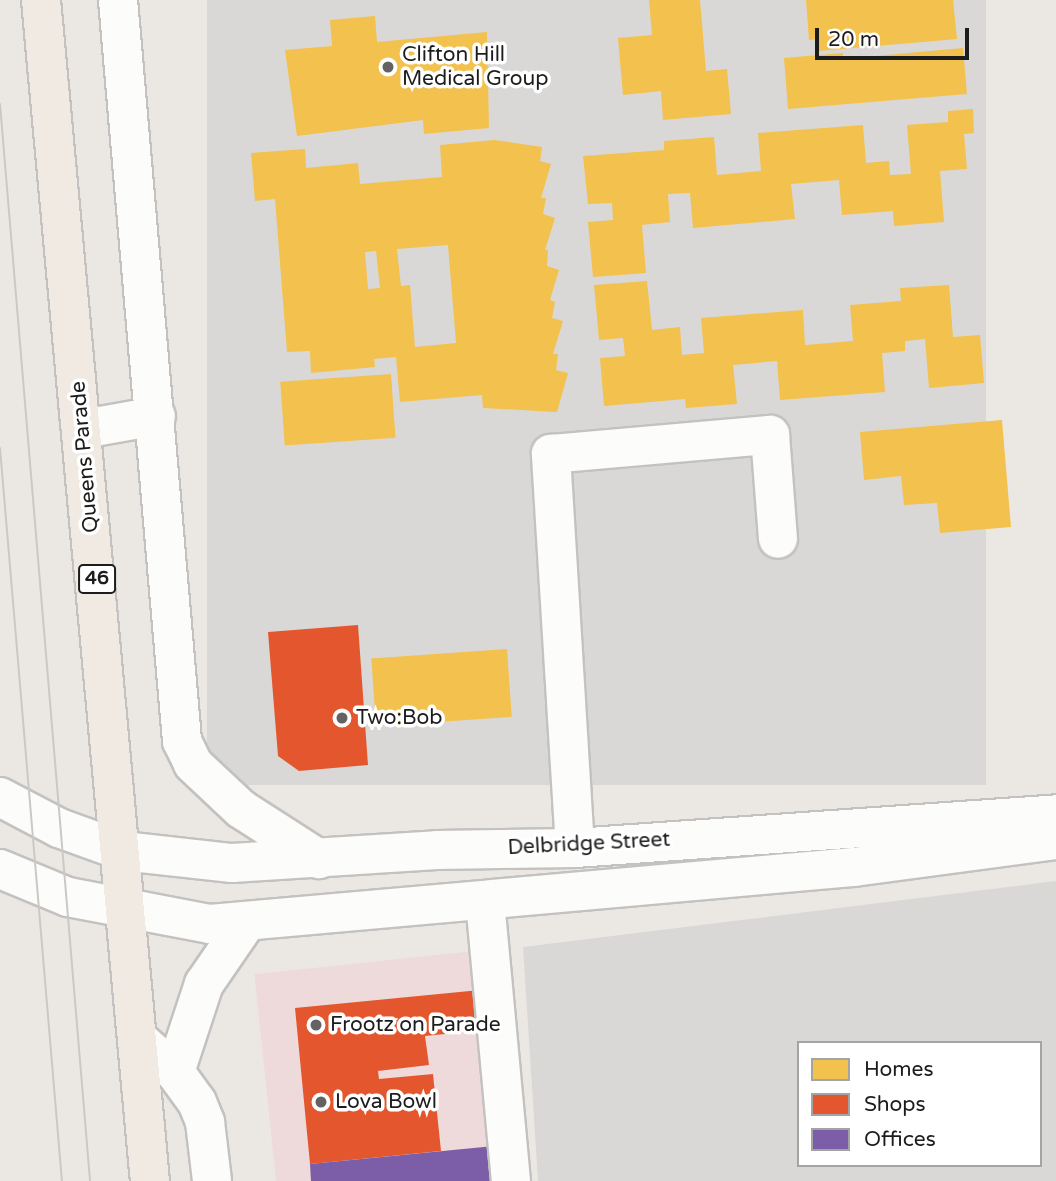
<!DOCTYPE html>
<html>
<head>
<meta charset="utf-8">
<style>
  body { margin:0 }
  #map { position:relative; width:1056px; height:1181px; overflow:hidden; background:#ebe8e4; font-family:"Varela Round",sans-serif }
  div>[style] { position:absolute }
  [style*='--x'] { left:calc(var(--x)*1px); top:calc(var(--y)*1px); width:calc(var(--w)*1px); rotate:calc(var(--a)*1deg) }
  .residential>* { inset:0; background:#dad8d6; transform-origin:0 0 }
  .commercial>* { inset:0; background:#eedada; transform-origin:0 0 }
  .homes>* { inset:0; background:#f2c14e; transform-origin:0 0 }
  .shops>* { inset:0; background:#e4572e }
  .offices>* { inset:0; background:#7b5ea7 }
  .roads { filter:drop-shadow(2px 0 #c3c2c0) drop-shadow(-2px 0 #c3c2c0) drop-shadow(0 2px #c3c2c0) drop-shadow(0 -2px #c3c2c0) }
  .minor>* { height:38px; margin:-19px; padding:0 19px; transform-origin:19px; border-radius:19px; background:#fcfcfb }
  .major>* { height:38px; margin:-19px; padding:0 19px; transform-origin:19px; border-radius:19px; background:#f0eae3 }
  .tram>* { height:2px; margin:-1px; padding:0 1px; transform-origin:1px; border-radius:1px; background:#c9c9c8 }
  .dots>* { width:19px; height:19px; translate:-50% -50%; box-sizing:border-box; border:4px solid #fff; border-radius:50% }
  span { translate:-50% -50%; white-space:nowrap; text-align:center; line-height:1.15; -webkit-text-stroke:7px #fff; paint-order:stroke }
  .shield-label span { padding:2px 5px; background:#fff; border:2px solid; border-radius:5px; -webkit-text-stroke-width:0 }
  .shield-label { font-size:19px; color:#1c1c1c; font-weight:700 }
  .poi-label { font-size:21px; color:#1c1c1c }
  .left { translate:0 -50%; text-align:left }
  .street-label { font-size:21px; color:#1c1c1c }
  .legend { position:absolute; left:797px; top:1041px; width:245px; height:126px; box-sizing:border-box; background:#fff; border:2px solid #a4a4a4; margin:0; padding:9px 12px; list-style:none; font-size:21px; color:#1c1c1c }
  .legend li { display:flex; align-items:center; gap:14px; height:35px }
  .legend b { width:35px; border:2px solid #a4a4a4 }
  .scale { position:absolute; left:815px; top:28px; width:154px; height:32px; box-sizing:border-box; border:4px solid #1c1c1c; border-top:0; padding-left:9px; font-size:21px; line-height:24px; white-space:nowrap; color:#1c1c1c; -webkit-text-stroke:5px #fff; paint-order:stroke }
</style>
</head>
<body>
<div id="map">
  <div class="residential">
    <div style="left:207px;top:0;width:779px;height:785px"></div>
    <div style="clip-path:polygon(evenodd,1056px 881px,1056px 1181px,538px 1181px,523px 947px,1056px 881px,799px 1043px,1040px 1043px,1040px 1165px,799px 1165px,799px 1043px)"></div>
  </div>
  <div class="commercial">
    <div style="left:503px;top:948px;width:234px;height:250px;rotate:84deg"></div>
  </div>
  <div class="homes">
    <div style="clip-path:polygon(649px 0,700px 0,706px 71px,727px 69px,731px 114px,663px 120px,661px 91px,623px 95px,618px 38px,652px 35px)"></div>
    <div style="clip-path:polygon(806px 0,953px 0,957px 39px,818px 51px,817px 39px,809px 40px)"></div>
    <div style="clip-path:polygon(375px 16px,377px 42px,487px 32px,489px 128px,424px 134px,423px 120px,297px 136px,285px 50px,332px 46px,330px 20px)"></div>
    <div style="clip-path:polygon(963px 48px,967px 94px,788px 109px,784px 58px,843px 53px,843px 59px)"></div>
    <div style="clip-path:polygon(973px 109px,974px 133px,964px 134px,967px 169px,940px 171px,944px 222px,894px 226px,893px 211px,842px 215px,839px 180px,791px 184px,795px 219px,693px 228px,690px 193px,668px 194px,670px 222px,642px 225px,646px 273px,593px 277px,588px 222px,613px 220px,612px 203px,588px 204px,583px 156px,664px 150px,664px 141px,714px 137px,717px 175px,761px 171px,758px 133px,863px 125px,866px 163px,889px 161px,890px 175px,911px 174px,907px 125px,948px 122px,948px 111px)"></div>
    <div style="clip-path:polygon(evenodd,495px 140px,542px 147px,540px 161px,551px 164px,541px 198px,546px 198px,543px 214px,555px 218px,545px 250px,548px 250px,547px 266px,559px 270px,550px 300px,555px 302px,552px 318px,563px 321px,553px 354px,558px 354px,556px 370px,568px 373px,557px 412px,483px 408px,482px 395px,400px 402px,396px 357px,374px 359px,375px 367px,311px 373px,310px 351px,287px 352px,275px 199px,255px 201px,251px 153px,305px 149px,306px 168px,358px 163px,360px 184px,442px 177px,440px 145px,495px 140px,448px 245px,456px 343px,415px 347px,410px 285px,401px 286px,397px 249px,448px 245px,495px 140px,376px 251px,380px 288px,368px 289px,365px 252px,376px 251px)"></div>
    <div style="clip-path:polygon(647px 281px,652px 330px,680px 327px,682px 355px,704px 353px,701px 318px,803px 310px,805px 345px,853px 341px,850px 305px,901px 301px,900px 288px,949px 285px,953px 337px,980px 335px,984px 383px,929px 388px,925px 339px,905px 341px,905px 351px,882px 353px,885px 392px,780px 400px,777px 361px,733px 365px,737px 404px,686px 408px,685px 399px,604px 406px,600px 358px,625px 356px,623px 338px,599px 340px,594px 285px)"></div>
    <div style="left:391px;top:374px;width:64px;height:111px;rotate:86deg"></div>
    <div style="clip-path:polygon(1002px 420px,1011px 527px,940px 533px,937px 503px,904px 505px,901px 476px,864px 480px,860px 432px)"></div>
    <div style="left:507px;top:649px;width:68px;height:136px;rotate:86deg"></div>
  </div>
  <div class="shops">
    <div style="clip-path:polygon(358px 625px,368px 765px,299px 771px,278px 756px,268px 632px)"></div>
    <div style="clip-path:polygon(480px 990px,485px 1030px,425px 1036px,429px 1065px,378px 1071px,379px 1079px,433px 1074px,441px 1151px,310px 1164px,295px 1008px)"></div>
  </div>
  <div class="offices">
    <div style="clip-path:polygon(494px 1146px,498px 1181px,311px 1181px,310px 1164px)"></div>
  </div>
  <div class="roads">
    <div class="minor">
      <div style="--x:118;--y:0;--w:744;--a:85.06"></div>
      <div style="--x:182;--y:741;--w:25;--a:64"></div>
      <div style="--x:193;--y:764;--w:66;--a:43.2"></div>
      <div style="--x:241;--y:809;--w:93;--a:32.7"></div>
      <div style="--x:83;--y:429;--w:74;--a:-10.1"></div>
      <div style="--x:0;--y:797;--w:67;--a:27.7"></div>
      <div style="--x:59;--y:828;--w:68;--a:19.8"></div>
      <div style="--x:123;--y:851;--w:110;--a:6.3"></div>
      <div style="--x:232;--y:863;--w:205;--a:-3.6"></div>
      <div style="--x:437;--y:850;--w:138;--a:-0.8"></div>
      <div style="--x:575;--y:848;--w:482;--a:-4"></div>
      <div style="--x:575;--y:848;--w:395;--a:-93.5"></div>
      <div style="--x:551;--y:454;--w:220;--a:-5"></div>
      <div style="--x:770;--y:435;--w:104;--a:85.6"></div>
      <div style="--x:0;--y:869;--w:74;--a:22.4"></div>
      <div style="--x:68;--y:897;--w:145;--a:10.8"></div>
      <div style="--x:210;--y:924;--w:647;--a:-5.06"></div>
      <div style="--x:854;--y:867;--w:204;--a:-7.6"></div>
      <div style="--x:485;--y:901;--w:281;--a:84.7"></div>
      <div style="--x:138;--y:1039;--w:50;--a:41.7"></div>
      <div style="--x:175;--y:1072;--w:37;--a:54"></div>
      <div style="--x:197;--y:1102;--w:22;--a:68"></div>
      <div style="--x:205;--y:1122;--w:59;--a:83.2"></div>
      <div style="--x:175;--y:1072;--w:93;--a:-71.8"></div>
      <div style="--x:204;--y:984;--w:74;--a:-55.5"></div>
    </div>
    <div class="major">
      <div style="--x:41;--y:0;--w:1186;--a:84.73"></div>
    </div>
  </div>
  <div class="tram">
    <div style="--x:0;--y:104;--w:1081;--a:85.22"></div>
    <div style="--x:0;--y:448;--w:736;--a:85.17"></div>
  </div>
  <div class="dots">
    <div style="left:388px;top:67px;background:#646362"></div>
    <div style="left:342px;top:718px;background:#646362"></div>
    <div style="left:316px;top:1025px;background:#646362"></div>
    <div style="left:321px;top:1102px;background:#646362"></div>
  </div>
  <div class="shield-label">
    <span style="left:97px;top:579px">46</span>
  </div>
  <div class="poi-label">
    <span class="left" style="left:402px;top:67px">Clifton Hill<br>Medical Group</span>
    <span class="left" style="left:356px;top:718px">Two:Bob</span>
    <span class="left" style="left:330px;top:1025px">Frootz on Parade</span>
    <span class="left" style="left:335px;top:1102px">Lova Bowl</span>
  </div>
  <div class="street-label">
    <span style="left:85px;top:457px;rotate:-95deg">Queens Parade</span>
    <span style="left:589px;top:844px;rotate:-3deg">Delbridge Street</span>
  </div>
  <ul class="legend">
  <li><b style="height:19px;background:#f2c14e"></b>Homes</li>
  <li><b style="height:19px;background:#e4572e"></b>Shops</li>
  <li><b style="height:19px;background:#7b5ea7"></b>Offices</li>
  </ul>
  <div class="scale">20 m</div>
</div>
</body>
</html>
